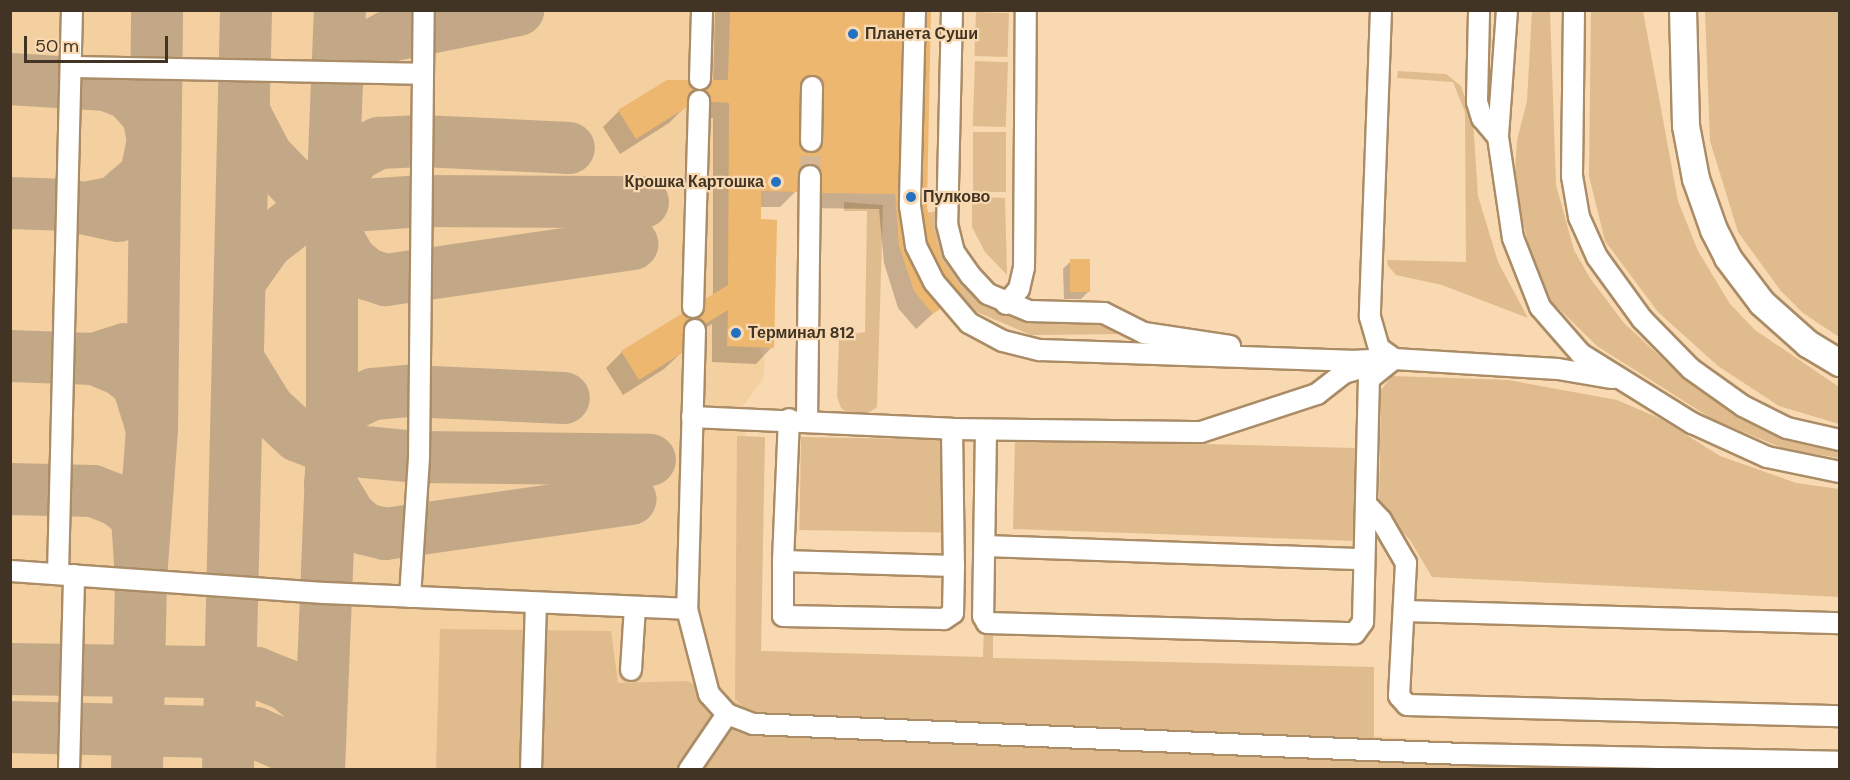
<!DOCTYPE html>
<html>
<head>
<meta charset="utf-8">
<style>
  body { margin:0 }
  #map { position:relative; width:1850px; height:780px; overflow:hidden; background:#f9d9b1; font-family:"DM Sans",sans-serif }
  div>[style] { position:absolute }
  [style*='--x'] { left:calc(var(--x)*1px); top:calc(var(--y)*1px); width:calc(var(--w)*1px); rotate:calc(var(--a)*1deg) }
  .built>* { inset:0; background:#f4cfa0 }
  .green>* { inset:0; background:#dfbb8e; transform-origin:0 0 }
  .shadow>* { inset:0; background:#0003 }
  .taxiway>* { height:52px; margin:-26px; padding:0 26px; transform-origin:26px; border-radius:26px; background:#c2a887 }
  .building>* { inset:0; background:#eeb76f; transform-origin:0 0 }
  .minor-tunnel>* { height:20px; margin-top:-10px; transform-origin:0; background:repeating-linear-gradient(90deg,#d4b895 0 20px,transparent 0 30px) }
  .roads { filter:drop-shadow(2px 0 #aa8c66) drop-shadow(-2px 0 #aa8c66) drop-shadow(0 2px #aa8c66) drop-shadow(0 -2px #aa8c66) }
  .minor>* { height:20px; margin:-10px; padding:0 10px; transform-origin:10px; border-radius:10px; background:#fff }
  .major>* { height:26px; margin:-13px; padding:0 13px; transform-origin:13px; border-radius:13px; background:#fff }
  .dots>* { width:16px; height:16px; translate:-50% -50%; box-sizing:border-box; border:3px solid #f9d9b1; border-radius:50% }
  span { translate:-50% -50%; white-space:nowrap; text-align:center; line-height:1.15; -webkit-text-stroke:4.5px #f9d9b1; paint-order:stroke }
  .poi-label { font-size:16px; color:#413424; font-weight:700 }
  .left { translate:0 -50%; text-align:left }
  .right { translate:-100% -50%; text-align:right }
  .frame { position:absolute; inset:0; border:12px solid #413424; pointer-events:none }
  .scale { position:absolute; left:24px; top:36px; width:144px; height:27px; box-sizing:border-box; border:3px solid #413424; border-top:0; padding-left:8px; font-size:18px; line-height:21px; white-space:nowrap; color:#413424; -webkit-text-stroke:4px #f9d9b1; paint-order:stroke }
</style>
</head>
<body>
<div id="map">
  <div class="built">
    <div style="clip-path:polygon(10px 11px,883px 11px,834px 193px,761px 191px,761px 219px,777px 220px,774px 348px,760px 348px,765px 363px,763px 379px,743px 406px,742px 416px,748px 450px,747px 699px,1612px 750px,1839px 769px,11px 769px)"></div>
  </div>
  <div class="green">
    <div style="clip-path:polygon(1532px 11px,1550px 11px,1556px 185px,1574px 250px,1590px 278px,1624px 323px,1680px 375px,1722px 406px,1769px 433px,1809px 446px,1839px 450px,1839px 458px,1785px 449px,1712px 419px,1597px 346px,1551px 301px,1534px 265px,1514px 189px,1517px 140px,1527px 101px)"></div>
    <div style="clip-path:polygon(1591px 11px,1643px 11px,1678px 201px,1698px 251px,1730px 304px,1755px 330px,1839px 387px,1839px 424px,1779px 406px,1718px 366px,1658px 312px,1605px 241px,1589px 176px)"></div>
    <div style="clip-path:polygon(1705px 11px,1839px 11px,1839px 337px,1803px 313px,1781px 291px,1738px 232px,1710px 141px)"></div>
    <div style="left:976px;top:12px;width:33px;height:44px;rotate:2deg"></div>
    <div style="left:975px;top:61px;width:33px;height:65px;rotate:2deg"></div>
    <div style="clip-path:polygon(1398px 71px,1446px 74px,1461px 86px,1473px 121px,1478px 196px,1498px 262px,1528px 318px,1442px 285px,1396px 275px,1388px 266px,1387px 260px,1466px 262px,1465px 112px,1453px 82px,1397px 78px)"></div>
    <div style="left:973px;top:132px;width:33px;height:60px"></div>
    <div style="clip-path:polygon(972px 197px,1005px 198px,1007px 275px,985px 252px,972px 227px)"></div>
    <div style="clip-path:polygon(844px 202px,883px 205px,877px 407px,862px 417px,850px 415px,841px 408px,837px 397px,839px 340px,844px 335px,865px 332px,867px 211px,844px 211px)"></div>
    <div style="clip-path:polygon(936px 211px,942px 240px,986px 301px,1017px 317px,1040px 321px,1115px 321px,1120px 334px,1031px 335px,977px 312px,944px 278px,936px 261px,922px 214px)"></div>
    <div style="clip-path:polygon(1392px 376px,1508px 380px,1617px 400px,1661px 419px,1720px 456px,1796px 483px,1839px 489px,1839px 597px,1432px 577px,1410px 540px,1379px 507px,1381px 390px)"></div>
    <div style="clip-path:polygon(737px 436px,765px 437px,761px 651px,983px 657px,985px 596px,993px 593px,993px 658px,1374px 667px,1374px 739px,1612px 750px,1839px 770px,436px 770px,440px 629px,611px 631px,618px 683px,687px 681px,742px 705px,735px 699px)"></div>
    <div style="left:801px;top:437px;width:142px;height:93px;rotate:1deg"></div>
    <div style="clip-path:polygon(1015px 439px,1354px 448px,1360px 452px,1358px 541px,1013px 529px)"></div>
  </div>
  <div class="shadow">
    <div style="clip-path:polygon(evenodd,715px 10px,930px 10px,925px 195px,931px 238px,947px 277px,959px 291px,942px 308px,933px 302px,939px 308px,916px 329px,898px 308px,884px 263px,879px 209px,806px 208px,805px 187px,797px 182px,796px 191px,780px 207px,759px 207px,772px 347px,756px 364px,712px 362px,712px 324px,688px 339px,682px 335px,689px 319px,682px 328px,681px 353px,664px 369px,623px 395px,606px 368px,622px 352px,689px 319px,713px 296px,713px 118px,695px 118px,688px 107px,713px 81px,715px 10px,901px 15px,906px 16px,912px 259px,931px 297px,922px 288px,904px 252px,897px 208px,901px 15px,715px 10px,799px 93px,808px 103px,808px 153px,799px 148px,799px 93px)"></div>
    <div style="clip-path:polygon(687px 96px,685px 107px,669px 123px,620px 154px,603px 127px,619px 111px)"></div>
    <div style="clip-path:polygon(1071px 261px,1089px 291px,1081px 299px,1064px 299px,1063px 269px)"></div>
  </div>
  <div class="taxiway">
    <div style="--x:337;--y:74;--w:38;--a:-42"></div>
    <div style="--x:365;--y:49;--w:27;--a:-28"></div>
    <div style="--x:389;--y:36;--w:132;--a:-11.4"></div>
    <div style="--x:10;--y:79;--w:96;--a:3.6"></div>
    <div style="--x:106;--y:85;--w:25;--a:21"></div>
    <div style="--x:129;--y:94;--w:28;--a:48"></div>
    <div style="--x:148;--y:115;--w:26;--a:79"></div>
    <div style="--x:153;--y:141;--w:35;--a:102"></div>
    <div style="--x:146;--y:175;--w:41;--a:138.9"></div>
    <div style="--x:115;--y:202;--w:31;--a:169"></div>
    <div style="--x:244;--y:112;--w:50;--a:62.4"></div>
    <div style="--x:267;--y:156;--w:39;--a:46"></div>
    <div style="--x:294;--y:184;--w:59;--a:20.9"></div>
    <div style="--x:334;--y:184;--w:36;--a:-53"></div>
    <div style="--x:356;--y:155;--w:26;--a:-28"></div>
    <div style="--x:379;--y:143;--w:43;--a:-2.7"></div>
    <div style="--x:422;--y:141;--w:147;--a:2.7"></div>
    <div style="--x:10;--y:203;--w:58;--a:2"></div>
    <div style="--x:68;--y:205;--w:52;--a:12.2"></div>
    <div style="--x:332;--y:228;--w:38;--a:60"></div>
    <div style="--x:351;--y:261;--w:21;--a:39"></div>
    <div style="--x:367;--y:274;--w:20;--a:18"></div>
    <div style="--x:386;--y:280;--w:249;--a:-8.3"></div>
    <div style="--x:240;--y:281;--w:47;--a:-54.6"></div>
    <div style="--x:267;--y:243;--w:37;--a:-38"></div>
    <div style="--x:296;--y:220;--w:29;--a:-25"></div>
    <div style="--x:322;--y:208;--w:101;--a:-4"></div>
    <div style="--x:423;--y:201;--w:220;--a:0.3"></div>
    <div style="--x:10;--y:356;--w:84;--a:2"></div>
    <div style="--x:94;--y:359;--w:32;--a:-18"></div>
    <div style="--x:94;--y:359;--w:29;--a:22"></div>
    <div style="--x:121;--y:370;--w:22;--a:39"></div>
    <div style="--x:138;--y:384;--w:44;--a:72.8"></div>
    <div style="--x:238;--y:359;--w:57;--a:58.5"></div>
    <div style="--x:268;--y:408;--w:41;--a:43"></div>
    <div style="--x:298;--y:436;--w:36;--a:21"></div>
    <div style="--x:332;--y:449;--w:87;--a:5.3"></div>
    <div style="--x:419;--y:457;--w:231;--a:0.7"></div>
    <div style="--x:332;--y:449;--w:33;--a:-78"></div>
    <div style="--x:339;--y:417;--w:16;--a:-47"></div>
    <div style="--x:350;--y:405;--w:25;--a:-26"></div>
    <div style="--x:373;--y:394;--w:37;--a:-5"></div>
    <div style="--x:410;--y:391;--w:154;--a:2.6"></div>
    <div style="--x:330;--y:483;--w:39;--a:59"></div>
    <div style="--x:350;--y:516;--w:20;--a:41"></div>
    <div style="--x:365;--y:529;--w:21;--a:14"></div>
    <div style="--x:385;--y:534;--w:248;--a:-8.1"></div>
    <div style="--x:10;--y:489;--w:83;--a:1.4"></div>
    <div style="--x:93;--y:491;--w:26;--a:21"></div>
    <div style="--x:117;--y:500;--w:26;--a:39"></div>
    <div style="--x:137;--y:516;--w:63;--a:86.4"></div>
    <div style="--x:141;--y:579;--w:191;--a:91.2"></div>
    <div style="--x:141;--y:579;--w:149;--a:-85.8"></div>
    <div style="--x:152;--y:430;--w:420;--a:-89.3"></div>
    <div style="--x:10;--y:669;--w:247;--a:0.9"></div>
    <div style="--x:257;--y:673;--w:32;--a:22"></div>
    <div style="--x:287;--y:685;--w:25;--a:40"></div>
    <div style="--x:306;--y:701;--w:17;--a:62"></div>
    <div style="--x:314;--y:716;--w:28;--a:80"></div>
    <div style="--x:10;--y:727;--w:246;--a:1.4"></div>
    <div style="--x:256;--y:733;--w:43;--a:23.6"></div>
    <div style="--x:295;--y:750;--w:26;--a:51"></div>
    <div style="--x:228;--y:770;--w:760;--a:-88.64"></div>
    <div style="--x:319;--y:770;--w:321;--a:-87.7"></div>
    <div style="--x:332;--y:449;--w:242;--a:-90"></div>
    <div style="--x:332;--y:207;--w:197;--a:-87.7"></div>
  </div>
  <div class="building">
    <div style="clip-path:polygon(evenodd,730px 10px,903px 10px,898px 208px,905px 251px,923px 288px,941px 308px,933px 314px,914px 291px,899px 246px,895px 194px,822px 193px,821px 171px,810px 164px,799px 170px,798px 192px,761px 191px,761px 219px,777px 220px,774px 348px,727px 346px,728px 310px,705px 324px,696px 318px,703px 313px,705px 299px,728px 285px,729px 103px,711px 102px,703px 90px,712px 80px,728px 80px,730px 10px,813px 75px,824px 87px,823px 141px,817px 151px,810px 153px,799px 141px,800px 87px,806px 77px,813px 75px)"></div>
    <div style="clip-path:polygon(927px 10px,931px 10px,927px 208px,941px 260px,962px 291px,959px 293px,944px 275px,928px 242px,922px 205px)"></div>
    <div style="clip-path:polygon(667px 80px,688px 80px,696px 90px,689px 95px,687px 107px,636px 139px,618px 110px)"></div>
    <div style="left:1070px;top:259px;width:20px;height:33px"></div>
    <div style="clip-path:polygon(683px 313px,692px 319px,683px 329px,682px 353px,639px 380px,621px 351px)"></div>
  </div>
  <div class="minor-tunnel">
    <div style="--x:810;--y:176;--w:35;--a:-88"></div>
  </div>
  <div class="roads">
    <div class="minor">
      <div style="--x:915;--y:10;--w:196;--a:91.5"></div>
      <div style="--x:910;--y:206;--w:40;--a:81.5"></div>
      <div style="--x:916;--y:246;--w:40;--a:63.4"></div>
      <div style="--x:934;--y:282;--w:54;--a:49.5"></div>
      <div style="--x:969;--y:323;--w:38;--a:28"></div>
      <div style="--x:1003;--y:341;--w:38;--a:14"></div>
      <div style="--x:1040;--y:350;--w:310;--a:2"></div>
      <div style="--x:1350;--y:361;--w:44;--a:-2.6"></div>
      <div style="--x:952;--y:10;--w:214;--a:91.3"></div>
      <div style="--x:947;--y:224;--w:29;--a:76"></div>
      <div style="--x:954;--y:252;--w:29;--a:55"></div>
      <div style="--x:971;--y:276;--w:25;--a:47"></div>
      <div style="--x:988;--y:294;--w:44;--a:22.5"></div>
      <div style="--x:1029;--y:311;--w:75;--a:1.5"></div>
      <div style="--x:1104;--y:313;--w:45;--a:26.6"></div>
      <div style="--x:1144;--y:333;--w:87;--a:8.6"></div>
      <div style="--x:1381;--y:10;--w:307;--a:92.1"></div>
      <div style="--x:1370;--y:317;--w:32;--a:74"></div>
      <div style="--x:1379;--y:348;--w:19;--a:36"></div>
      <div style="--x:1394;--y:359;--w:164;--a:3.5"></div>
      <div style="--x:1558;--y:369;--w:55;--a:9.5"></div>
      <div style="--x:1507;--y:10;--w:127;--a:94.1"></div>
      <div style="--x:1498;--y:137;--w:102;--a:81.6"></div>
      <div style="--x:1513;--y:238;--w:74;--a:68.6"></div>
      <div style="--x:1540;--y:307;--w:62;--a:48.9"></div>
      <div style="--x:1581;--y:354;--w:131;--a:31.9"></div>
      <div style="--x:1692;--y:423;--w:82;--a:24.4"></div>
      <div style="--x:1767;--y:457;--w:75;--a:11.6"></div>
      <div style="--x:1574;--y:10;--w:166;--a:90.7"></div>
      <div style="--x:1572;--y:176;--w:42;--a:80.3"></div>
      <div style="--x:1579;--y:217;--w:44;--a:65.8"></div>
      <div style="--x:1597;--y:257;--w:77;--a:54"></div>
      <div style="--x:1642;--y:319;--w:70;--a:45.6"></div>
      <div style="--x:1691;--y:369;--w:64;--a:35.4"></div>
      <div style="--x:1743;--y:406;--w:49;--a:26.6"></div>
      <div style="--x:1787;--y:428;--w:54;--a:12.8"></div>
      <div style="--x:1479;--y:13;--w:89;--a:91.3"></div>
      <div style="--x:1477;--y:102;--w:17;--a:73"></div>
      <div style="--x:1482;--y:118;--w:25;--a:50"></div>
      <div style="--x:71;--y:67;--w:351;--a:1.1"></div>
      <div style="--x:700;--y:79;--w:69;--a:-88.3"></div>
      <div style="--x:811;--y:141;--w:54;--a:-88.9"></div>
      <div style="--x:1006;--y:304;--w:20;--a:-49"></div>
      <div style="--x:1019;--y:289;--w:22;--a:-77"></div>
      <div style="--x:1024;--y:268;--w:258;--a:-89.6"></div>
      <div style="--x:693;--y:307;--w:206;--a:-88.3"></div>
      <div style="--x:695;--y:330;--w:279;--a:91.6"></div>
      <div style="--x:687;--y:609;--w:88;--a:75.5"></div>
      <div style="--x:709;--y:694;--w:27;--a:48"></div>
      <div style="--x:727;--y:714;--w:28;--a:21"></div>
      <div style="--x:753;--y:724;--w:712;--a:2.42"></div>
      <div style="--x:1464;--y:754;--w:376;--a:1.2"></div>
      <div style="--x:692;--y:417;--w:260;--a:2.6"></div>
      <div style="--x:952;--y:429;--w:249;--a:0.7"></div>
      <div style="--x:1201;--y:432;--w:122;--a:-18.1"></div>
      <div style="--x:1317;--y:394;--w:34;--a:-38"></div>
      <div style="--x:1344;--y:373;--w:25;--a:-16"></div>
      <div style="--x:807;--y:420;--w:244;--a:-89.3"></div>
      <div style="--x:952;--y:429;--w:137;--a:89.2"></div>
      <div style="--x:986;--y:430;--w:186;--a:90.9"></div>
      <div style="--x:983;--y:616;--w:8;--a:60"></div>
      <div style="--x:987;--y:623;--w:368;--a:1.6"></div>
      <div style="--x:1355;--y:633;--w:14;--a:-54"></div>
      <div style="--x:1363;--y:622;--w:243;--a:-88.6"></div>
      <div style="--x:1369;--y:379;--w:32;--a:-39"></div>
      <div style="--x:1367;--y:505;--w:21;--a:47"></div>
      <div style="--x:1381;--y:520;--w:50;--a:59.8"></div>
      <div style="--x:1406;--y:563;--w:133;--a:93"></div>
      <div style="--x:1399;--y:696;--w:12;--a:48"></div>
      <div style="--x:1407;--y:705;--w:433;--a:1.5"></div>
      <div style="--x:985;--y:546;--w:379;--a:2"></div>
      <div style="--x:783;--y:561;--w:171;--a:1.7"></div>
      <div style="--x:954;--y:566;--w:47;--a:91.2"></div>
      <div style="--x:953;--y:613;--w:11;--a:146"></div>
      <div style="--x:944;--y:619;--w:161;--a:-178.9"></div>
      <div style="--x:783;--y:616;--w:55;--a:-90"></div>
      <div style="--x:783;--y:561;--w:142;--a:-87.6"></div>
      <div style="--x:10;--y:571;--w:315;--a:4"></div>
      <div style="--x:324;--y:593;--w:363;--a:2.5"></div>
      <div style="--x:58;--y:574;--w:564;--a:-88.58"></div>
      <div style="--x:410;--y:597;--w:140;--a:-86.3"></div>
      <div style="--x:419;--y:457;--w:447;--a:-89.4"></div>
      <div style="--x:1406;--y:611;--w:434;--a:1.6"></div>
      <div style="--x:631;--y:670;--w:63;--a:-86.4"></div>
      <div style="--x:69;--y:770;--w:195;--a:-88.5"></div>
      <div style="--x:531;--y:770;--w:167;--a:-88.3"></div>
      <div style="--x:689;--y:770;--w:68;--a:-55.8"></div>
    </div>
    <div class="major">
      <div style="--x:1683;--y:10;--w:116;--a:88.5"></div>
      <div style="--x:1686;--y:126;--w:54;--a:79.3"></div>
      <div style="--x:1696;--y:179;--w:54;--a:70.6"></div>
      <div style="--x:1714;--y:230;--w:31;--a:63"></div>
      <div style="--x:1728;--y:258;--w:56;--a:52.9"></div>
      <div style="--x:1762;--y:303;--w:62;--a:41.7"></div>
      <div style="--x:1808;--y:344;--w:37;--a:31"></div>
    </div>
  </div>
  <div class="dots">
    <div style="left:853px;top:34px;background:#2571c1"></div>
    <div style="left:776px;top:182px;background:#2571c1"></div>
    <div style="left:911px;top:197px;background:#2571c1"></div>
    <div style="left:736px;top:333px;background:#2571c1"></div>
  </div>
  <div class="poi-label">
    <span class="left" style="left:865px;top:34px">Планета Суши</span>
    <span class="right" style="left:764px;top:182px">Крошка Картошка</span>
    <span class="left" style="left:923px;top:197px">Пулково</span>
    <span class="left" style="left:748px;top:333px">Терминал 812</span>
  </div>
  <div class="frame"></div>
  <div class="scale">50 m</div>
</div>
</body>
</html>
